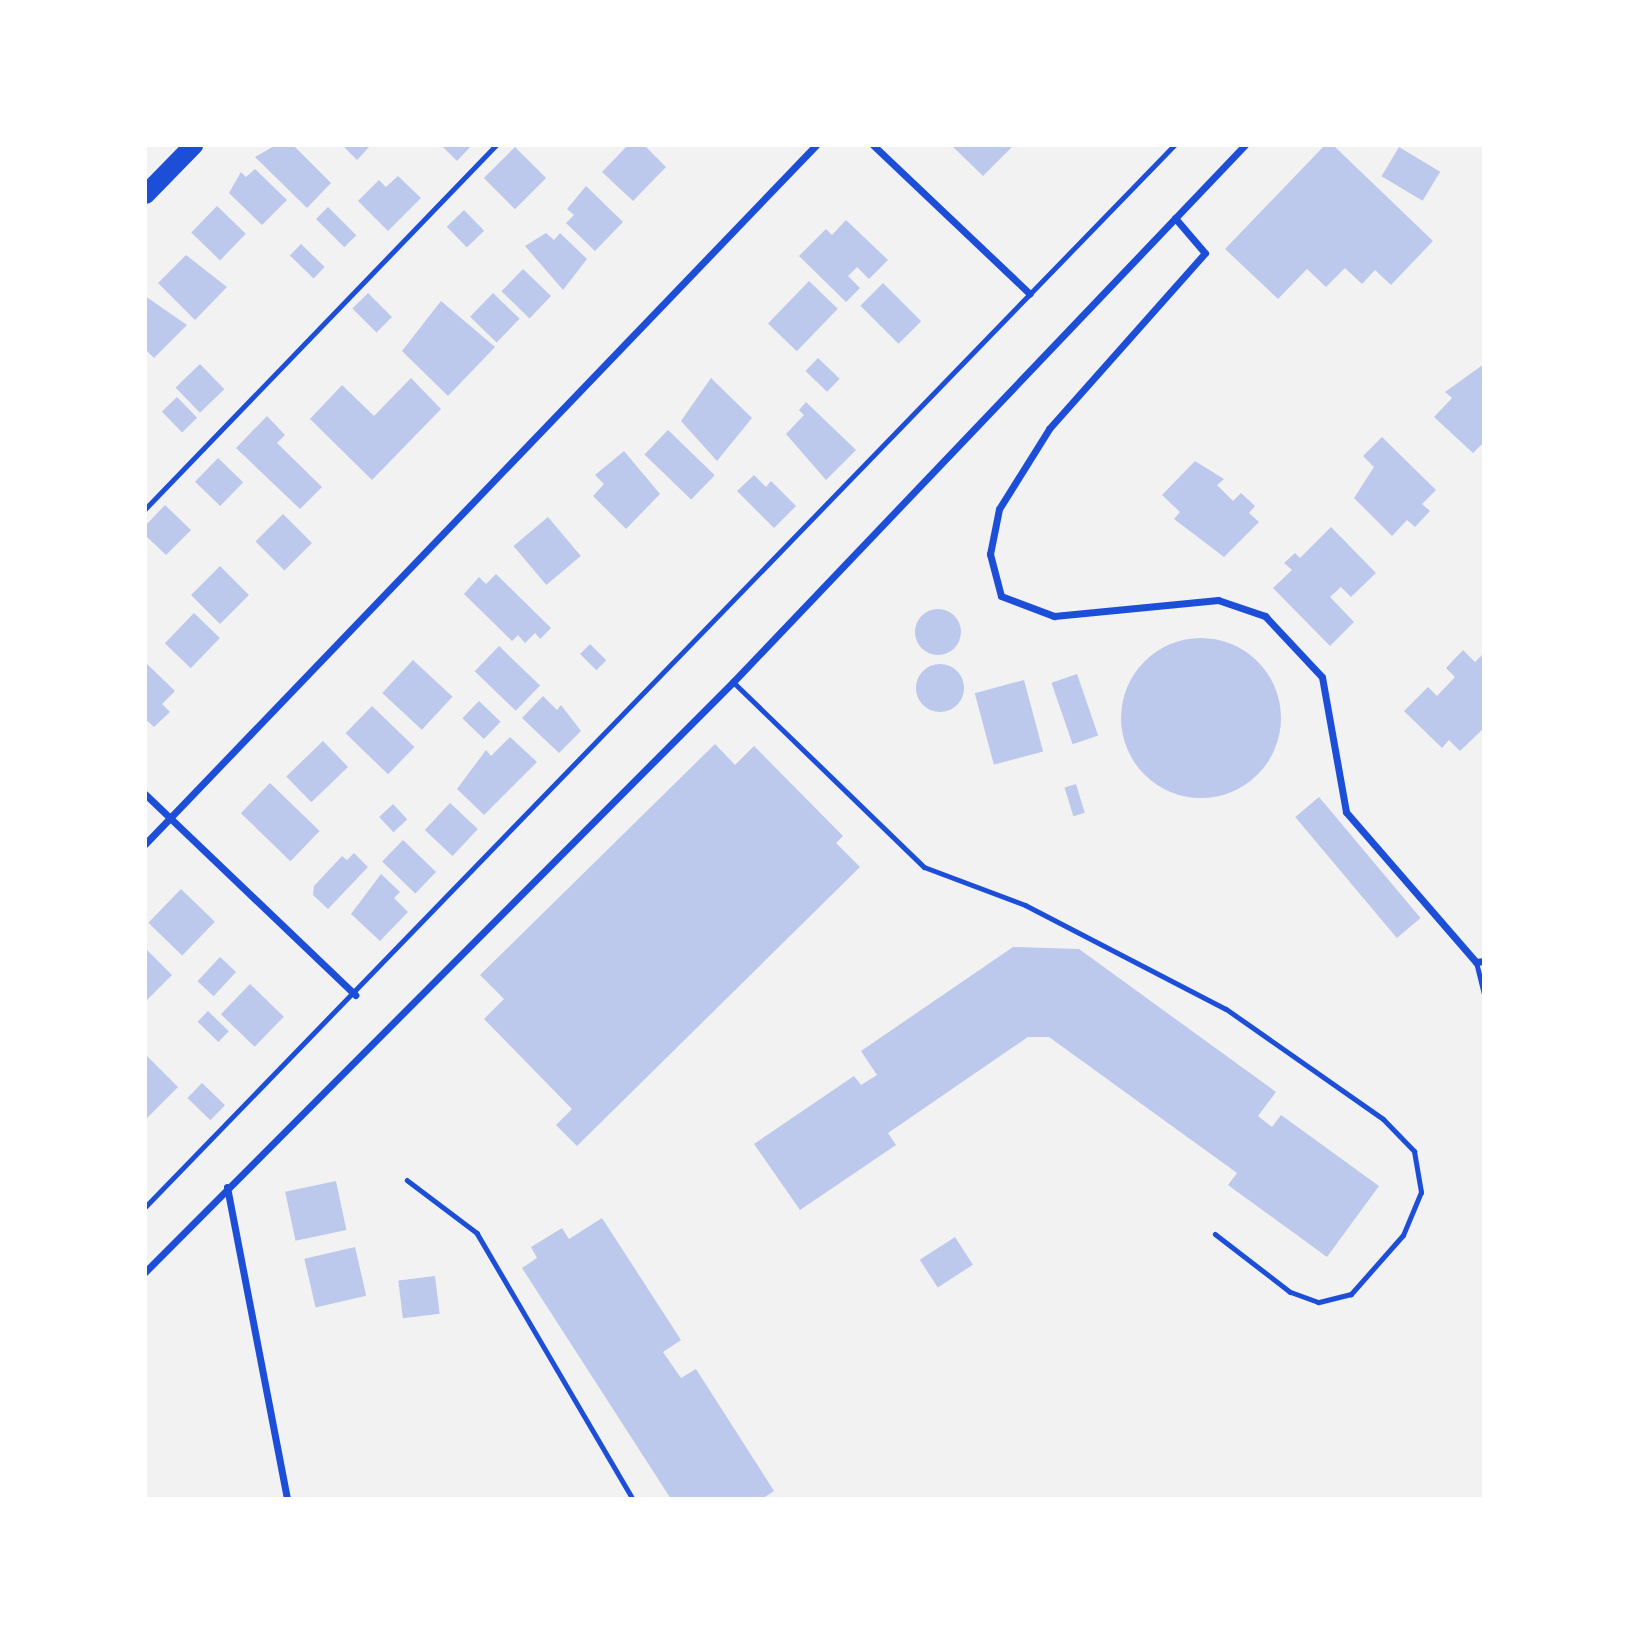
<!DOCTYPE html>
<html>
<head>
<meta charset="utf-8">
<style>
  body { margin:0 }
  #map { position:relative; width:1629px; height:1644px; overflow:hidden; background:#f2f2f2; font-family:Quicksand,sans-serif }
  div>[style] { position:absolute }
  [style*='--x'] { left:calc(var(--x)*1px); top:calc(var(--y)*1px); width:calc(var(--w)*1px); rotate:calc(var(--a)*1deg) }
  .building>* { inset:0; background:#bdc9ec; transform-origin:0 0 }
  .round { border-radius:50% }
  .path>* { height:4.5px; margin:-2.25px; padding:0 2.25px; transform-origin:2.25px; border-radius:2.25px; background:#1d4ed8 }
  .service>* { height:5px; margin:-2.5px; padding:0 2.5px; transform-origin:2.5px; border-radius:2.5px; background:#1d4ed8 }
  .minor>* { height:7px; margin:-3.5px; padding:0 3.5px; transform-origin:3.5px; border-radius:3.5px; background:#1d4ed8 }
  .trunk>* { height:19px; margin:-9.5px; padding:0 9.5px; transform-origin:9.5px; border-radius:9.5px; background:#1d4ed8 }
  span { translate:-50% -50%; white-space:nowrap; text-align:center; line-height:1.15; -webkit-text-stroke:7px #fff; paint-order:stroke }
  .frame { position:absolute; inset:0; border:147px solid #fff; pointer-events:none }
</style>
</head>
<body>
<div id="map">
  <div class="building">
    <div style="clip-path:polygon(276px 145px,293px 145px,331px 183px,307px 208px,255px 157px)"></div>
    <div style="clip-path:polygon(342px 145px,371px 145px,357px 160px)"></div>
    <div style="clip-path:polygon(441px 145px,472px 145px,457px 161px)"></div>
    <div style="clip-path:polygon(628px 145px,644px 145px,666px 167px,633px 201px,602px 172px)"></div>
    <div style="clip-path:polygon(951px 145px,1014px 145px,983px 176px)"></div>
    <div style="clip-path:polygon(1325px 145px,1333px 145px,1433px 241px,1391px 285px,1375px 270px,1362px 284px,1345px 268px,1326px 287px,1307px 269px,1278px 299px,1225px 249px)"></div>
    <div style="left:515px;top:147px;width:44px;height:44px;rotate:45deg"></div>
    <div style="left:1399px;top:147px;width:48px;height:34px;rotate:31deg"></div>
    <div style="clip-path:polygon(255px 169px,287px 200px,262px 225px,229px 193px,241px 172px,246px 177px)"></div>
    <div style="clip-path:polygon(398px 176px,421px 198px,388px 231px,358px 201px,379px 180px,386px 187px)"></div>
    <div style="clip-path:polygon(586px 186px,623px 222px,595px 251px,566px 223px,574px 215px,567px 209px)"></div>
    <div style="left:217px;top:206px;width:40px;height:37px;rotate:44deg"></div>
    <div style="left:328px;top:207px;width:40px;height:17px;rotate:45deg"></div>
    <div style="left:464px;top:210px;width:29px;height:24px;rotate:46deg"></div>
    <div style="clip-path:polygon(846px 220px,888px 260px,869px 279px,857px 267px,848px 276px,860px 288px,846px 302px,799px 256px,826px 229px,832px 235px)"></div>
    <div style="clip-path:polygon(546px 233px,554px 240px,560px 233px,587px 259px,563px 290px,525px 246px)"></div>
    <div style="left:301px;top:244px;width:33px;height:16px;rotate:44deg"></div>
    <div style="clip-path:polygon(186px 255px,227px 287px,195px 320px,158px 283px)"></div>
    <div style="left:523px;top:269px;width:39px;height:31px;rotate:44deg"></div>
    <div style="left:809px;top:281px;width:40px;height:59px;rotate:44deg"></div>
    <div style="left:883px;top:283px;width:54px;height:32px;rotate:45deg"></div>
    <div style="left:368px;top:293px;width:34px;height:22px;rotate:45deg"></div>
    <div style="left:493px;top:293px;width:37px;height:33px;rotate:44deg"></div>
    <div style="clip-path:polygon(145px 296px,187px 325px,154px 358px,145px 349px)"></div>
    <div style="clip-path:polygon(441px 301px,495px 347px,448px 396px,402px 351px)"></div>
    <div style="left:818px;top:358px;width:30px;height:18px;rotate:44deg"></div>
    <div style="left:200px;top:364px;width:35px;height:34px;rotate:46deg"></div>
    <div style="clip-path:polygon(1484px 364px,1484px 442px,1473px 453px,1434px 417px,1452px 398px,1445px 392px)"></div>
    <div style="clip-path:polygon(411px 378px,441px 409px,372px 480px,310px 419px,342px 385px,374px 416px)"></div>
    <div style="clip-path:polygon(711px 378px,752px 418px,717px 461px,681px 421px)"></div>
    <div style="left:177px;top:397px;width:29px;height:21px;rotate:46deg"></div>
    <div style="clip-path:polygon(806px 402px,856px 450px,826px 480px,786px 434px,804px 415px,799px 410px)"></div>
    <div style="clip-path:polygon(267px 416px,285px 435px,277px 443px,322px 487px,300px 509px,236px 448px)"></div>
    <div style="left:668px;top:430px;width:65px;height:34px;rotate:44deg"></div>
    <div style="clip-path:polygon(1382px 437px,1436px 490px,1422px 504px,1430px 511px,1415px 527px,1407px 520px,1392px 536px,1354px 498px,1374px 467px,1363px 456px)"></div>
    <div style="clip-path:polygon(624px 451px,660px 494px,626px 529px,593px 496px,604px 484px,595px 475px)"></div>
    <div style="left:218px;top:458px;width:35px;height:33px;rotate:44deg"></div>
    <div style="clip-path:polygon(1195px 461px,1224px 479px,1217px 485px,1233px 501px,1241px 493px,1255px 506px,1249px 513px,1259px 522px,1224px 557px,1174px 519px,1180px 512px,1162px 495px)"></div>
    <div style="clip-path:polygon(754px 475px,766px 487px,771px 481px,796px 506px,774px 528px,737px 491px)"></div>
    <div style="clip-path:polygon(165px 505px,191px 530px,166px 555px,145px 535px,145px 526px)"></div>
    <div style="left:283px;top:514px;width:41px;height:39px;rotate:45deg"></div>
    <div style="left:548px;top:517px;width:51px;height:45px;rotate:50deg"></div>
    <div style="clip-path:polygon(1331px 527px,1376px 573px,1351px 597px,1341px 587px,1330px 597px,1354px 622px,1330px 646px,1273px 588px,1292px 570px,1284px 563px,1295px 553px,1300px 558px)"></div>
    <div style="left:220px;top:566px;width:41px;height:41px;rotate:45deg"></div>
    <div style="clip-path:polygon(496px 574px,551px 628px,540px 639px,535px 633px,525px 643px,518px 635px,512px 641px,464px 594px,479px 577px,486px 584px)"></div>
    <div class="round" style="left:915px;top:609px;width:46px;height:46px"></div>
    <div style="left:194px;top:613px;width:36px;height:42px;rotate:44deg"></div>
    <div class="round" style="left:1121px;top:638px;width:160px;height:160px"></div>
    <div style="left:590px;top:644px;width:23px;height:14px;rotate:45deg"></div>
    <div style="left:499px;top:646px;width:57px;height:35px;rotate:44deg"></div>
    <div style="clip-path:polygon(1463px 650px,1475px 662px,1484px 653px,1484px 728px,1460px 751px,1449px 740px,1442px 748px,1404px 711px,1428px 687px,1437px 696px,1455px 677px,1446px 668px)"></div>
    <div style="left:413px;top:660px;width:54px;height:45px;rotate:43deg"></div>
    <div style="clip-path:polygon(145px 662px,175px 691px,162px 704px,170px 712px,154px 727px,145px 719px)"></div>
    <div class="round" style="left:916px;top:664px;width:48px;height:48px"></div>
    <div style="left:1077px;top:674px;width:65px;height:27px;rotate:71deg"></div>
    <div style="left:1024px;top:680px;width:74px;height:51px;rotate:75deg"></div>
    <div style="clip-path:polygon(543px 696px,557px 710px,561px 705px,581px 731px,559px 753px,522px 718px)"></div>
    <div style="left:479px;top:701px;width:30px;height:24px;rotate:44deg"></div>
    <div style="left:372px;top:706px;width:59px;height:38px;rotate:44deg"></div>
    <div style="clip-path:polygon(510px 737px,537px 762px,484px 815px,457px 789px,486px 750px,491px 756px)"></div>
    <div style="left:323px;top:741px;width:36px;height:51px;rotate:46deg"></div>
    <div style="clip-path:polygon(715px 744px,735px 765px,754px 746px,843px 836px,836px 843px,860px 867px,577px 1146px,556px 1125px,572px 1109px,484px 1019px,504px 999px,480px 975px)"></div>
    <div style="left:270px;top:783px;width:69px;height:42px;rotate:44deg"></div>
    <div style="left:1076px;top:784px;width:30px;height:12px;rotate:73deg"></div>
    <div style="left:1319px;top:797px;width:158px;height:31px;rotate:50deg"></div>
    <div style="left:450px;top:803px;width:38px;height:37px;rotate:43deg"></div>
    <div style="left:393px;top:804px;width:21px;height:19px;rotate:47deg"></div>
    <div style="left:403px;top:840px;width:46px;height:30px;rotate:44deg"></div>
    <div style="clip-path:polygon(354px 853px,368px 867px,328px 909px,313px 895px,314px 886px,342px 856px,347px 860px)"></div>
    <div style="clip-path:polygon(381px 874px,400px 892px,394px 898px,408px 912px,380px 941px,351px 914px)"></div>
    <div style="left:181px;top:889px;width:47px;height:47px;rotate:44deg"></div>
    <div style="clip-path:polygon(1013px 947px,1079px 949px,1276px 1092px,1258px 1116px,1272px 1127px,1281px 1115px,1379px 1186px,1327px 1257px,1228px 1185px,1237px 1173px,1049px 1037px,1028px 1037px,888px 1133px,896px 1145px,800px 1210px,754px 1144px,854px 1076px,861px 1085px,877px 1075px,861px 1051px)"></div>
    <div style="clip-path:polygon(145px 948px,172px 975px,145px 1002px)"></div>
    <div style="left:220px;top:957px;width:22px;height:33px;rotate:43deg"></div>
    <div style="left:250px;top:984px;width:47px;height:42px;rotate:44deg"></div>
    <div style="left:208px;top:1011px;width:29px;height:15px;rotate:44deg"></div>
    <div style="clip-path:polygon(145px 1054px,178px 1087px,145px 1120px)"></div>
    <div style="left:202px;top:1083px;width:32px;height:21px;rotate:44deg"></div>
    <div style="left:336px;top:1181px;width:50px;height:52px;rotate:78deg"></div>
    <div style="clip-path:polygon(602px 1218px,681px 1340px,663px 1352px,681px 1378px,696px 1369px,774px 1491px,762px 1499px,671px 1499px,522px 1268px,537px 1258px,531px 1247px,562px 1228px,569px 1239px)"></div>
    <div style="left:955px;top:1237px;width:33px;height:42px;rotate:57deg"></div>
    <div style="left:355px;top:1247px;width:50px;height:52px;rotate:77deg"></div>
    <div style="left:435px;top:1276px;width:38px;height:37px;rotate:83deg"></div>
  </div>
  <div class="path">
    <div style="--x:407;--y:1180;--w:88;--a:37.1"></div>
    <div style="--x:477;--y:1233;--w:308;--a:59.6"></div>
  </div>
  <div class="service">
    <div style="--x:145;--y:509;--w:506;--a:-46.04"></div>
    <div style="--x:733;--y:682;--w:266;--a:44.1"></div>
    <div style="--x:924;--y:867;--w:108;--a:20.6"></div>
    <div style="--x:1025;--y:905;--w:226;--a:27.4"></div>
    <div style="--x:1226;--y:1009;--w:192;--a:35"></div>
    <div style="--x:1383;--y:1119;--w:45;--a:45.9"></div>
    <div style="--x:1414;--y:1151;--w:42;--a:80.3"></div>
    <div style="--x:1421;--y:1192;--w:47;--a:112.7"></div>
    <div style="--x:1403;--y:1235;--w:79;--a:131.4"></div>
    <div style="--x:1351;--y:1294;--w:34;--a:166"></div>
    <div style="--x:1318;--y:1302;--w:30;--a:-160"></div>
    <div style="--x:1290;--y:1292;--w:95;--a:-142.3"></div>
    <div style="--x:1476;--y:962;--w:32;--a:76"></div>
    <div style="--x:145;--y:1207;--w:1479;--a:-45.9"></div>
  </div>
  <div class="minor">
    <div style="--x:873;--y:145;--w:216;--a:43.5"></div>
    <div style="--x:1175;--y:218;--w:46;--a:49.4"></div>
    <div style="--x:1205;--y:253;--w:235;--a:131.6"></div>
    <div style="--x:1049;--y:429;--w:94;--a:122"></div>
    <div style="--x:999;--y:509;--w:46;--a:101.3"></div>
    <div style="--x:990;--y:554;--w:43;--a:75.3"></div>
    <div style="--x:1001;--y:596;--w:57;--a:20.7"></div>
    <div style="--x:1054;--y:616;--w:165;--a:-5.6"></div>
    <div style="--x:1218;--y:600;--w:50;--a:18.8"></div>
    <div style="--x:1265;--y:616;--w:83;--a:46.9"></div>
    <div style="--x:1322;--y:677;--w:137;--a:79.9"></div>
    <div style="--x:1346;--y:812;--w:198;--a:49.1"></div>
    <div style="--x:1476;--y:962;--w:8;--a:-7"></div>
    <div style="--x:145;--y:794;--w:291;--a:43.7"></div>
    <div style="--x:145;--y:844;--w:969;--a:-46.17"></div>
    <div style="--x:227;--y:1187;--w:318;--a:79.1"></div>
    <div style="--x:145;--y:1272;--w:833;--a:-45.1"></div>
    <div style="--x:733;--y:682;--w:742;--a:-46.37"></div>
  </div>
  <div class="trunk">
    <div style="--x:145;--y:194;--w:69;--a:-45.6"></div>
  </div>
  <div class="frame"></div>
</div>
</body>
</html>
